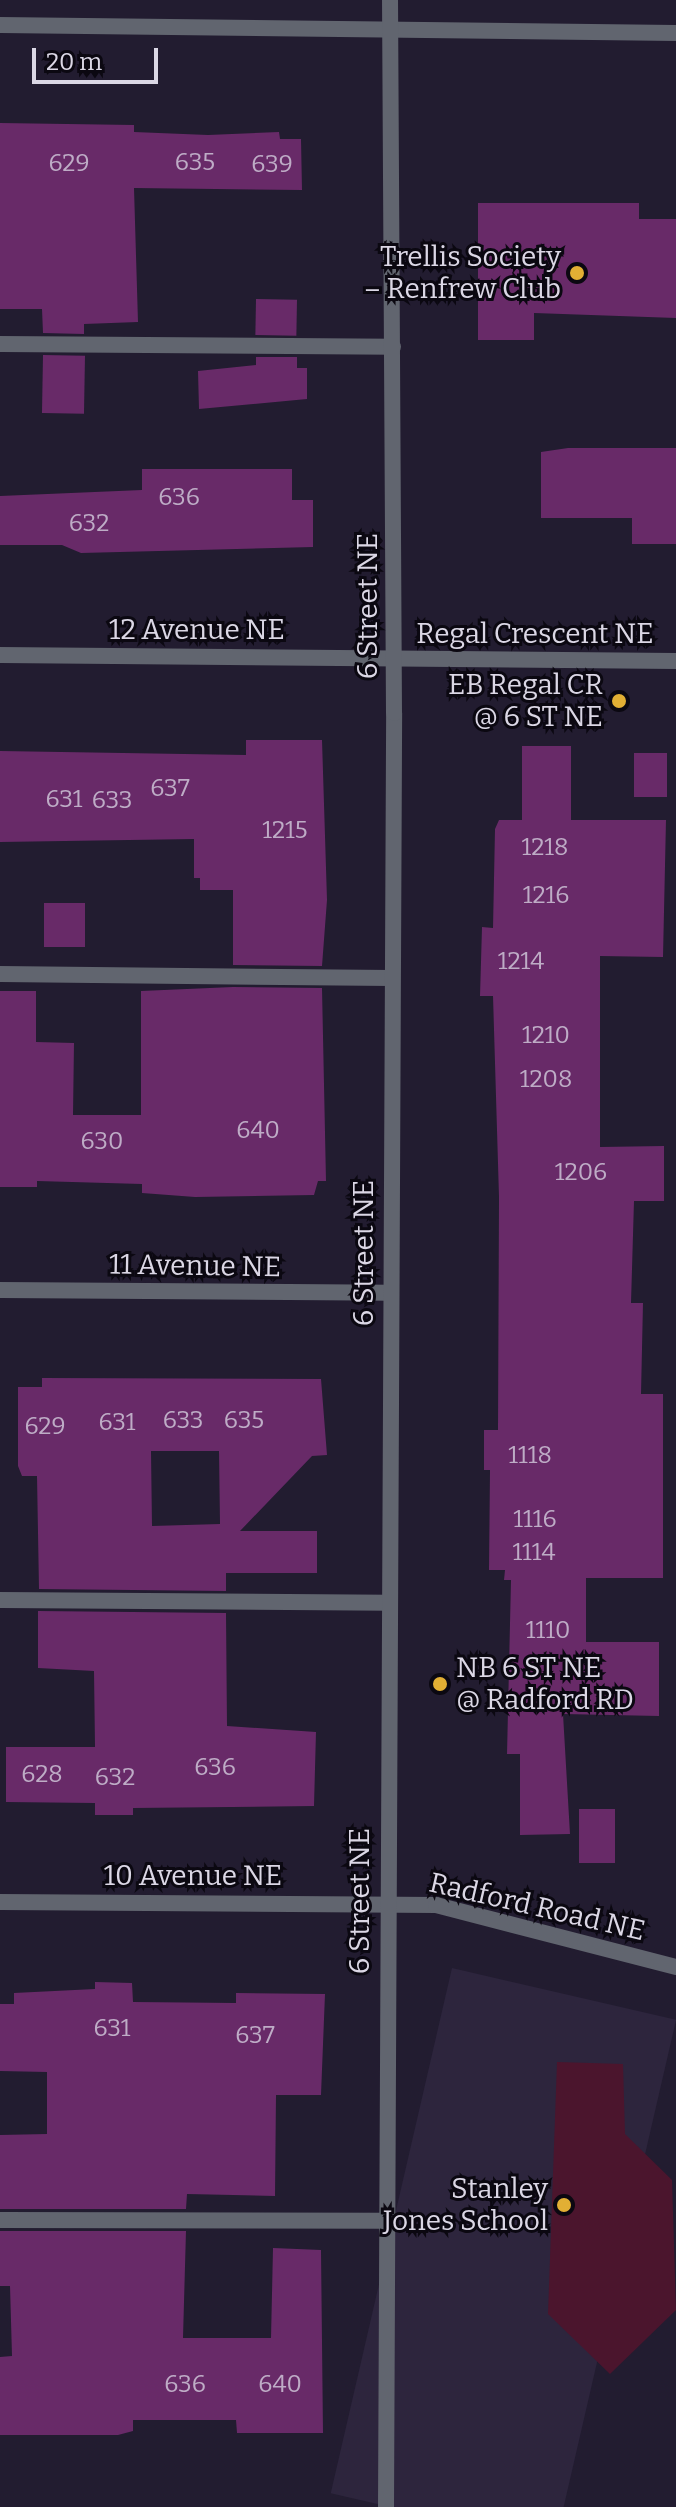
<!DOCTYPE html>
<html>
<head>
<meta charset="utf-8">
<style>
  body { margin:0 }
  #map { position:relative; width:676px; height:2507px; overflow:hidden; background:#221c30; font-family:Bitter,serif }
  div>[style] { position:absolute }
  [style*='--x'] { left:calc(var(--x)*1px); top:calc(var(--y)*1px); width:calc(var(--w)*1px); rotate:calc(var(--a)*1deg) }
  .built>* { inset:0; background:#2d253d; transform-origin:0 0 }
  .green>* { inset:0; background:#4b152d }
  .building>* { inset:0; background:#682a68; transform-origin:0 0 }
  .service>* { height:16px; margin:-8px; padding:0 8px; transform-origin:8px; border-radius:8px; background:#61656f }
  .minor>* { height:16px; margin:-8px; padding:0 8px; transform-origin:8px; border-radius:8px; background:#61656f }
  .tertiary>* { height:16px; margin:-8px; padding:0 8px; transform-origin:8px; border-radius:8px; background:#61656f }
  .dots>* { width:22px; height:22px; translate:-50% -50%; box-sizing:border-box; border:4px solid #0b0811; border-radius:50% }
  span { translate:-50% -50%; white-space:nowrap; text-align:center; line-height:1.15; -webkit-text-stroke:6px #0b0811; paint-order:stroke }
  .number-label { font-size:24px; color:#beacc6 }
  .number-label span { -webkit-text-stroke-width:0 }
  .poi-label { font-size:28px; color:#dbd7e5 }
  .right { translate:-100% -50%; text-align:right }
  .left { translate:0 -50%; text-align:left }
  .street-label { font-size:28px; color:#dbd7e5 }
  .scale { position:absolute; left:32px; top:48px; width:126px; height:36px; box-sizing:border-box; border:4px solid #dbd7e5; border-top:0; padding-left:10px; font-size:24px; line-height:28px; white-space:nowrap; color:#dbd7e5; -webkit-text-stroke:6px #0b0811; paint-order:stroke }
</style>
</head>
<body>
<div id="map">
  <div class="built">
    <div style="left:452px;top:1968px;width:230px;height:539px;rotate:13deg"></div>
  </div>
  <div class="green">
    <div style="clip-path:polygon(557px 2062px,623px 2064px,625px 2134px,672px 2180px,676px 2310px,610px 2374px,548px 2314px)"></div>
  </div>
  <div class="building">
    <div style="clip-path:polygon(0 123px,134px 125px,134px 132px,208px 135px,279px 132px,280px 139px,301px 139px,302px 190px,134px 188px,138px 322px,84px 324px,84px 334px,43px 333px,42px 309px,0 309px)"></div>
    <div style="clip-path:polygon(478px 203px,639px 203px,639px 219px,676px 219px,676px 318px,534px 313px,534px 340px,478px 340px)"></div>
    <div style="left:256px;top:299px;width:41px;height:36px;rotate:1deg"></div>
    <div style="left:43px;top:355px;width:42px;height:58px;rotate:1deg"></div>
    <div style="clip-path:polygon(256px 357px,297px 357px,297px 368px,307px 368px,307px 399px,199px 409px,198px 371px,256px 365px)"></div>
    <div style="clip-path:polygon(568px 448px,676px 448px,676px 544px,632px 544px,632px 518px,541px 518px,541px 452px)"></div>
    <div style="clip-path:polygon(142px 469px,292px 469px,292px 500px,313px 500px,313px 547px,81px 553px,62px 545px,0 545px,0 496px,142px 490px)"></div>
    <div style="clip-path:polygon(246px 740px,322px 740px,327px 900px,322px 966px,233px 965px,233px 890px,200px 890px,200px 878px,194px 878px,194px 839px,0 842px,0 751px,246px 755px)"></div>
    <div style="clip-path:polygon(522px 746px,571px 746px,571px 820px,666px 820px,663px 957px,600px 956px,600px 1147px,664px 1146px,664px 1201px,634px 1201px,631px 1303px,643px 1303px,641px 1394px,663px 1394px,663px 1578px,586px 1578px,586px 1642px,659px 1642px,659px 1716px,563px 1714px,570px 1834px,520px 1835px,520px 1754px,507px 1754px,511px 1580px,504px 1580px,505px 1570px,489px 1570px,490px 1470px,484px 1470px,484px 1430px,498px 1430px,499px 1197px,493px 996px,480px 996px,482px 927px,493px 928px,495px 829px,499px 820px,522px 820px)"></div>
    <div style="left:634px;top:753px;width:33px;height:44px"></div>
    <div style="left:44px;top:903px;width:41px;height:44px"></div>
    <div style="clip-path:polygon(233px 987px,322px 988px,326px 1181px,318px 1181px,314px 1195px,195px 1197px,142px 1193px,142px 1184px,37px 1181px,37px 1187px,0 1187px,0 991px,36px 991px,36px 1042px,74px 1043px,73px 1115px,141px 1115px,141px 991px)"></div>
    <div style="clip-path:polygon(evenodd,42px 1378px,321px 1379px,327px 1455px,312px 1456px,240px 1531px,317px 1531px,317px 1573px,226px 1573px,226px 1591px,39px 1589px,37px 1476px,22px 1476px,18px 1466px,18px 1387px,42px 1387px,42px 1378px,151px 1451px,219px 1451px,220px 1524px,152px 1526px,151px 1451px)"></div>
    <div style="clip-path:polygon(38px 1611px,226px 1613px,227px 1726px,316px 1732px,314px 1806px,133px 1808px,133px 1815px,95px 1815px,95px 1803px,6px 1802px,6px 1747px,95px 1747px,94px 1671px,38px 1668px)"></div>
    <div style="left:579px;top:1809px;width:36px;height:54px"></div>
    <div style="clip-path:polygon(95px 1982px,132px 1983px,133px 2002px,236px 2003px,236px 1993px,325px 1994px,321px 2095px,276px 2095px,275px 2196px,187px 2194px,186px 2209px,0 2209px,0 2135px,47px 2134px,47px 2072px,0 2071px,0 2004px,14px 2004px,14px 1993px,95px 1989px)"></div>
    <div style="clip-path:polygon(0 2231px,186px 2231px,183px 2338px,271px 2338px,273px 2248px,321px 2250px,323px 2433px,237px 2433px,236px 2420px,133px 2420px,133px 2431px,118px 2435px,0 2435px,0 2357px,12px 2356px,10px 2286px,0 2286px)"></div>
  </div>
  <div class="service">
    <div style="--x:0;--y:344;--w:393;--a:0.4"></div>
    <div style="--x:0;--y:974;--w:392;--a:0.6"></div>
    <div style="--x:0;--y:1600;--w:388;--a:0.4"></div>
    <div style="--x:0;--y:2220;--w:386;--a:0.1"></div>
  </div>
  <div class="minor">
    <div style="--x:0;--y:25;--w:676;--a:0.68"></div>
    <div style="--x:0;--y:1290;--w:390;--a:0.4"></div>
    <div style="--x:0;--y:1902;--w:436;--a:0.4"></div>
    <div style="--x:436;--y:1905;--w:248;--a:14.5"></div>
  </div>
  <div class="tertiary">
    <div style="--x:0;--y:655;--w:676;--a:0.51"></div>
    <div style="--x:386;--y:2507;--w:1794;--a:-89.74"></div>
    <div style="--x:394;--y:713;--w:713;--a:-90.32"></div>
  </div>
  <div class="dots">
    <div style="left:577px;top:273px;background:#e2af34"></div>
    <div style="left:619px;top:701px;background:#e2af34"></div>
    <div style="left:440px;top:1684px;background:#e2af34"></div>
    <div style="left:564px;top:2205px;background:#e2af34"></div>
  </div>
  <div class="number-label">
    <span style="left:195px;top:163px">635</span>
    <span style="left:69px;top:164px">629</span>
    <span style="left:272px;top:165px">639</span>
    <span style="left:179px;top:498px">636</span>
    <span style="left:89px;top:524px">632</span>
    <span style="left:170px;top:789px">637</span>
    <span style="left:64px;top:800px">631</span>
    <span style="left:112px;top:801px">633</span>
    <span style="left:285px;top:831px">1215</span>
    <span style="left:545px;top:848px">1218</span>
    <span style="left:546px;top:896px">1216</span>
    <span style="left:521px;top:962px">1214</span>
    <span style="left:546px;top:1036px">1210</span>
    <span style="left:546px;top:1080px">1208</span>
    <span style="left:258px;top:1131px">640</span>
    <span style="left:102px;top:1142px">630</span>
    <span style="left:581px;top:1173px">1206</span>
    <span style="left:183px;top:1421px">633</span>
    <span style="left:244px;top:1421px">635</span>
    <span style="left:117px;top:1423px">631</span>
    <span style="left:45px;top:1427px">629</span>
    <span style="left:530px;top:1456px">1118</span>
    <span style="left:535px;top:1520px">1116</span>
    <span style="left:534px;top:1553px">1114</span>
    <span style="left:548px;top:1631px">1110</span>
    <span style="left:215px;top:1768px">636</span>
    <span style="left:42px;top:1775px">628</span>
    <span style="left:115px;top:1778px">632</span>
    <span style="left:112px;top:2029px">631</span>
    <span style="left:255px;top:2036px">637</span>
    <span style="left:185px;top:2385px">636</span>
    <span style="left:280px;top:2385px">640</span>
  </div>
  <div class="poi-label">
    <span class="right" style="left:561px;top:273px">Trellis Society<br>– Renfrew Club</span>
    <span class="right" style="left:603px;top:701px">EB Regal CR<br>@ 6 ST NE</span>
    <span class="left" style="left:456px;top:1684px">NB 6 ST NE<br>@ Radford RD</span>
    <span class="right" style="left:548px;top:2205px">Stanley<br>Jones School</span>
  </div>
  <div class="street-label">
    <span style="left:368px;top:606px;rotate:-90deg">6 Street NE</span>
    <span style="left:197px;top:630px">12 Avenue NE</span>
    <span style="left:535px;top:634px">Regal Crescent NE</span>
    <span style="left:364px;top:1253px;rotate:-90deg">6 Street NE</span>
    <span style="left:195px;top:1266px;rotate:1deg">11 Avenue NE</span>
    <span style="left:193px;top:1876px">10 Avenue NE</span>
    <span style="left:360px;top:1901px;rotate:-90deg">6 Street NE</span>
    <span style="left:537px;top:1907px;rotate:13deg">Radford Road NE</span>
  </div>
  <div class="scale">20 m</div>
</div>
</body>
</html>
